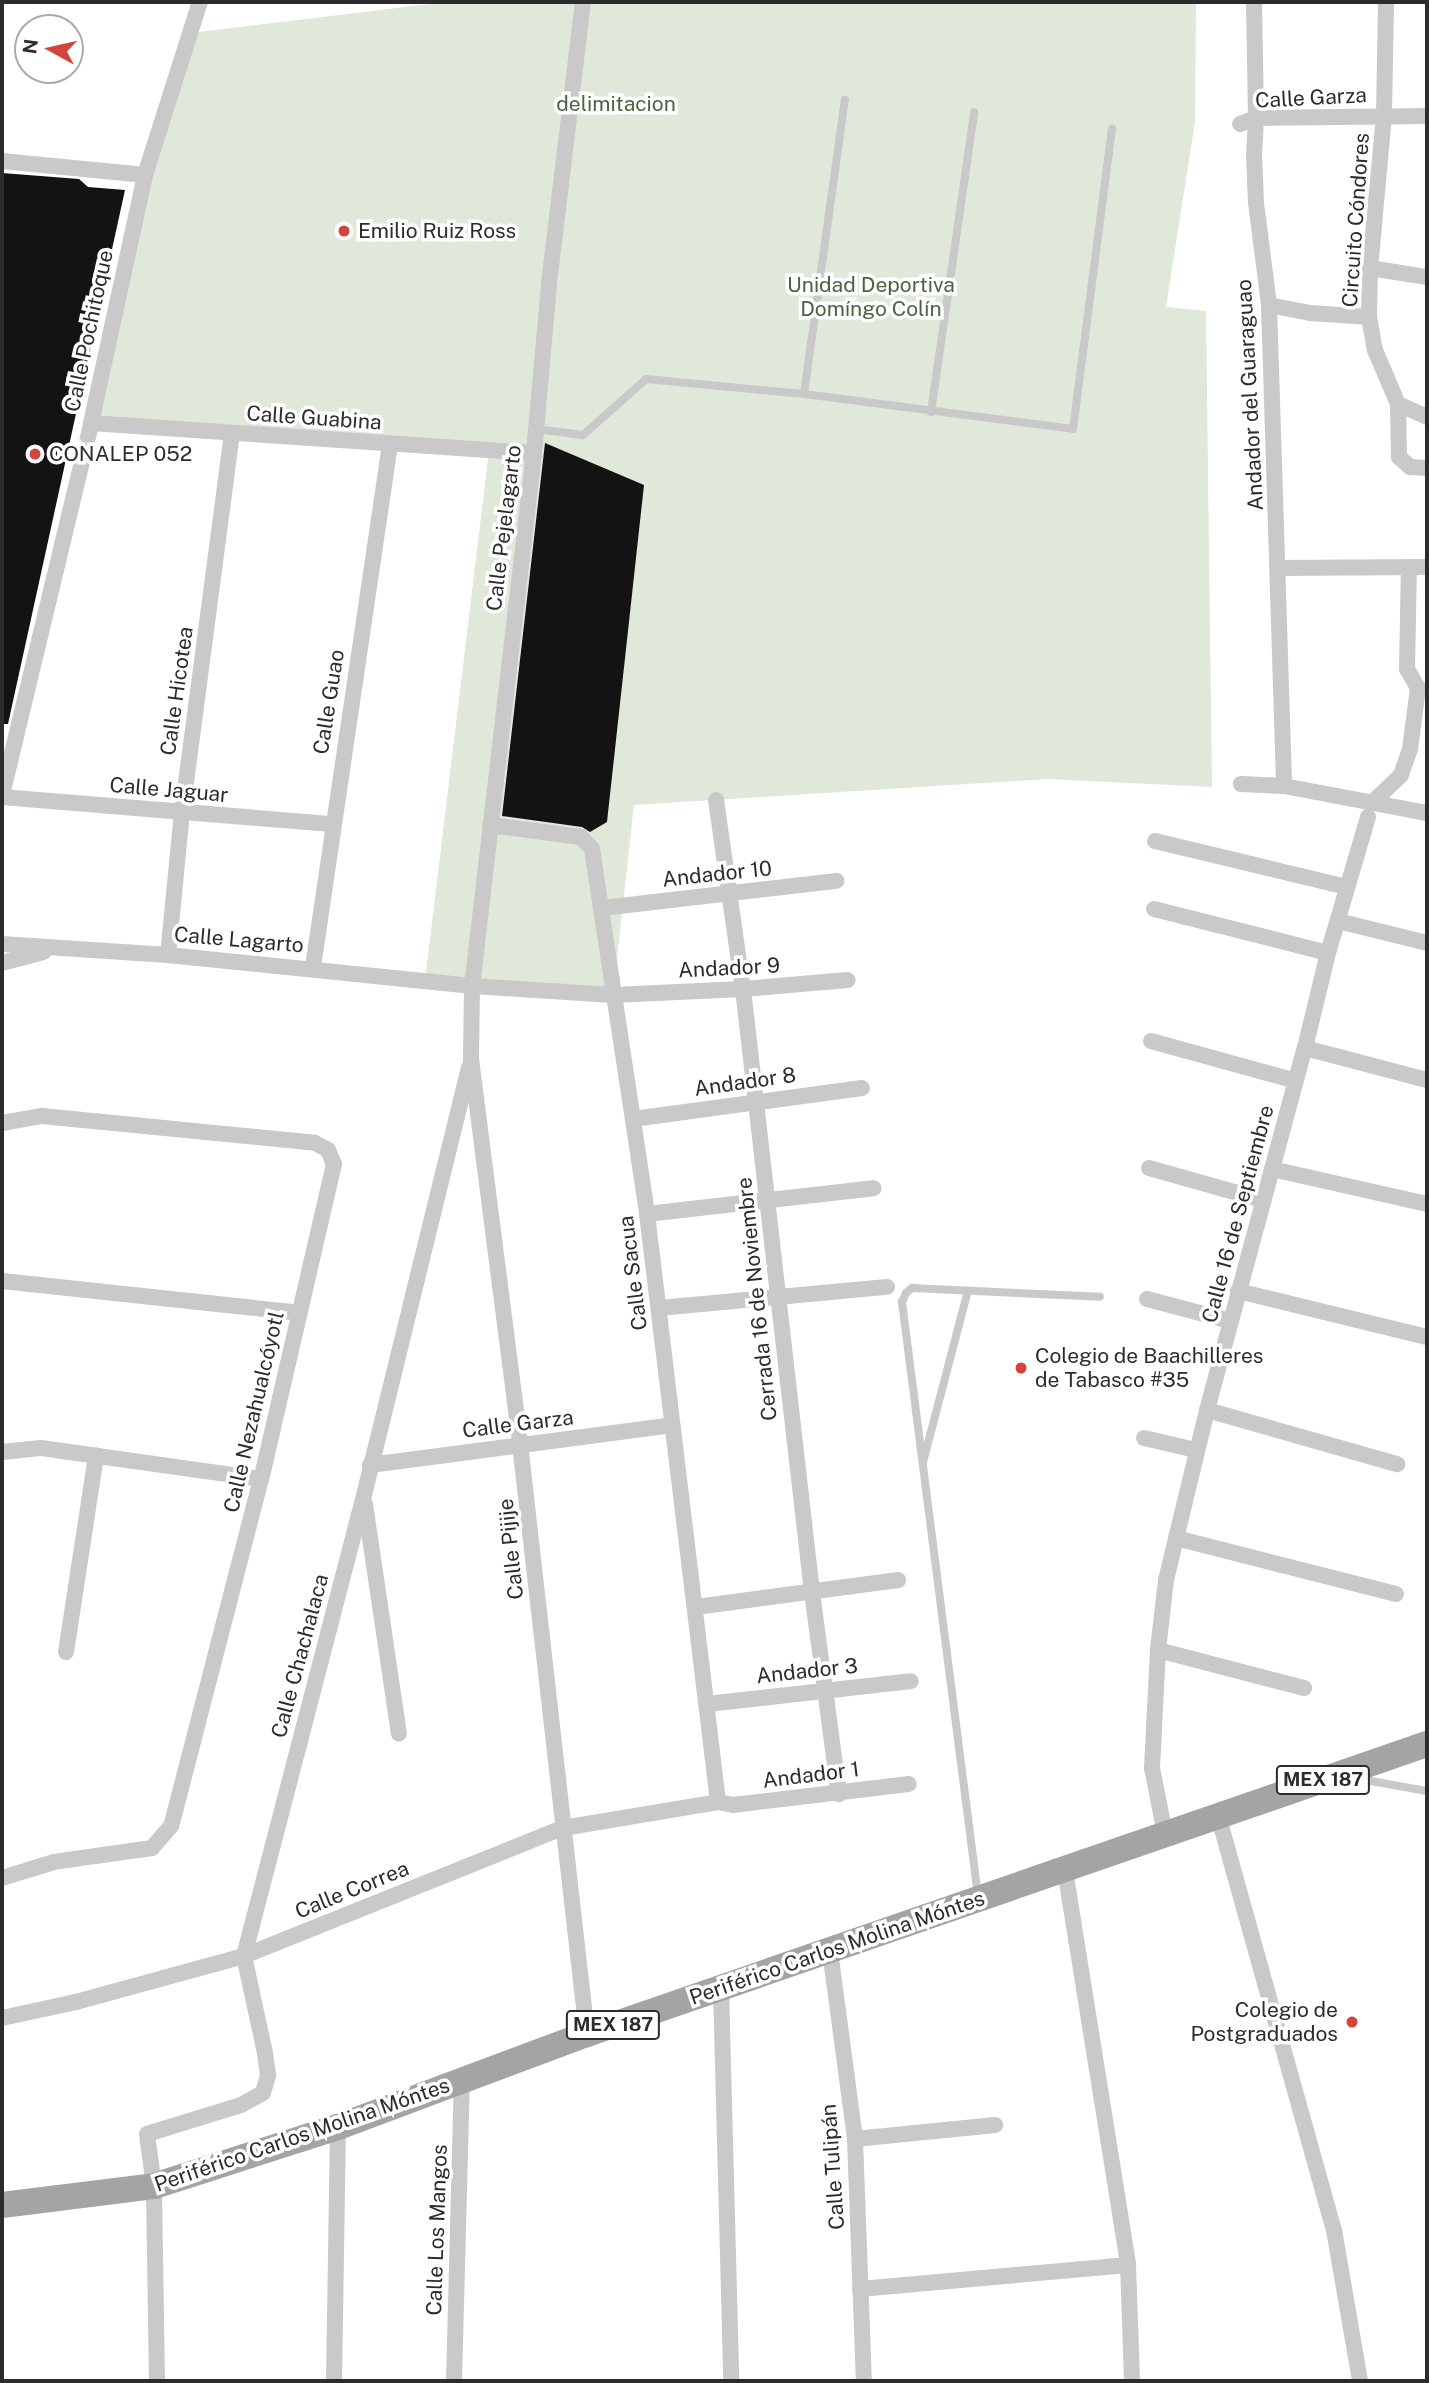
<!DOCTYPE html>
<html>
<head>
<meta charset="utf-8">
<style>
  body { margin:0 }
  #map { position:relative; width:1429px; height:2383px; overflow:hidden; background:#fff; font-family:"Public Sans",sans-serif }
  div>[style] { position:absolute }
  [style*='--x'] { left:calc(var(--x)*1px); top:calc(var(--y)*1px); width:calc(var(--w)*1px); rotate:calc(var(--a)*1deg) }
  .green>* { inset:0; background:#e0e8da }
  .building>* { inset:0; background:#131313 }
  .lane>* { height:8px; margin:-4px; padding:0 4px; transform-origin:4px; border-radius:4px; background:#c9c9c9 }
  .street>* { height:16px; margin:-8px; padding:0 8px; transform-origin:8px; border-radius:8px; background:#c9c9c9 }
  .primary>* { height:26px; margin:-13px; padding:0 13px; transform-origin:13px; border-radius:13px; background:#a4a4a4 }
  .dots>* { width:19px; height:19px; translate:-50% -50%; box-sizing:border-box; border:4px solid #fff; border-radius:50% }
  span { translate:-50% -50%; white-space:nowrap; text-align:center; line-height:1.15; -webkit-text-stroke:7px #fff; paint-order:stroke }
  .shield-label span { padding:2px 5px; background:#fff; border:2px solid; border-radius:5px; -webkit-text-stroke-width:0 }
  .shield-label { font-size:19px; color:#2c2c2c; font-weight:700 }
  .street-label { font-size:21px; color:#2c2c2c }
  .park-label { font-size:21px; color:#4b633e }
  .poi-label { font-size:21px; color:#2c2c2c }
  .left { translate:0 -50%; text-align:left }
  .right { translate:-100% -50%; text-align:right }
  .frame { position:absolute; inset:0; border:4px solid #2c2c2c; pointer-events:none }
  .north { position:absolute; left:14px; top:14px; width:70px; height:70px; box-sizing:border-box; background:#fff; border:2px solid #ababab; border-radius:50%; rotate:278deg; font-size:19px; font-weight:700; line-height:28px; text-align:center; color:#2c2c2c }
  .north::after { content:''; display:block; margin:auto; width:24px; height:32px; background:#d4433c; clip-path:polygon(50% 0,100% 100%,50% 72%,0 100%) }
</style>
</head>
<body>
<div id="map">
  <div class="green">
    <div style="clip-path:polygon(446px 2px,1196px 2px,1195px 122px,1166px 307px,1206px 311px,1212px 787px,1047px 779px,634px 805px,613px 995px,425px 980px,489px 451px,91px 423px,145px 175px,190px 33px)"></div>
  </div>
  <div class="building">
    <div style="clip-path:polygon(2px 173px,79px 179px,88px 187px,125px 190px,8px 724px,2px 724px)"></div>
    <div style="clip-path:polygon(545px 443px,644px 485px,607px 822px,590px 832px,582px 827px,502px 816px)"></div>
  </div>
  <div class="lane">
    <div style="--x:804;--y:394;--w:297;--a:-82.1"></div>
    <div style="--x:931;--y:412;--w:303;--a:-81.8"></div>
    <div style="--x:536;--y:429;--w:47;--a:7.3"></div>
    <div style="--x:583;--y:435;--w:84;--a:-41.6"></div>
    <div style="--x:646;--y:379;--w:159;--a:5.4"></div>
    <div style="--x:804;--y:394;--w:271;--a:7.4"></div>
    <div style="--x:1073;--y:429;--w:303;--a:-82.6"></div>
    <div style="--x:923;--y:1462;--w:177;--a:-75.3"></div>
    <div style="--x:1354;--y:1778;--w:74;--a:10.1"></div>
    <div style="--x:978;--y:1896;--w:599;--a:-97.29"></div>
    <div style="--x:902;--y:1302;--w:10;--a:-66"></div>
    <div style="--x:906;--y:1293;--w:8;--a:-40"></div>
    <div style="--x:912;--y:1288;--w:188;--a:2.7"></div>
  </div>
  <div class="street">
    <div style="--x:583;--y:2;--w:285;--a:96.9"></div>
    <div style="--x:549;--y:285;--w:169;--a:95.1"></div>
    <div style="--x:534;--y:453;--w:537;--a:96.63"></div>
    <div style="--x:472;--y:986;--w:73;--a:90.8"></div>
    <div style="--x:471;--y:1059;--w:388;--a:82.7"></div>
    <div style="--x:520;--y:1444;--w:594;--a:83.52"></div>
    <div style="--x:1254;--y:2;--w:116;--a:89"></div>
    <div style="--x:1256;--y:118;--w:37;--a:93"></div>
    <div style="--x:1254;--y:155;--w:48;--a:87.6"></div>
    <div style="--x:1256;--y:203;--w:103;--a:82.7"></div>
    <div style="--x:1269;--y:305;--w:481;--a:88.2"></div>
    <div style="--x:1386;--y:2;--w:113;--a:91"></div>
    <div style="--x:1384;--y:115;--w:154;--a:95.2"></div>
    <div style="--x:1370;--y:268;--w:49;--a:91.2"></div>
    <div style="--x:1369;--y:317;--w:34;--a:80"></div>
    <div style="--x:1375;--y:350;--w:59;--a:66.9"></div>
    <div style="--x:1398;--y:404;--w:32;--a:24"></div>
    <div style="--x:1240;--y:124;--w:17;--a:-21"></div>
    <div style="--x:1256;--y:118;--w:171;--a:-0.7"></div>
    <div style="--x:2;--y:161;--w:144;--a:5.6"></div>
    <div style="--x:1370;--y:268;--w:58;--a:9"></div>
    <div style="--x:1269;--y:305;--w:42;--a:11"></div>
    <div style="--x:1310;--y:313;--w:59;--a:3.9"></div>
    <div style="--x:1398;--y:404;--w:53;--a:88.9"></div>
    <div style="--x:1399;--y:457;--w:15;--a:42"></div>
    <div style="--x:1410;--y:467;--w:17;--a:3"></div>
    <div style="--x:91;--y:423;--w:444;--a:3.9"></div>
    <div style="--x:1279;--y:568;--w:148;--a:-0.4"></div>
    <div style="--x:1241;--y:784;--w:43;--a:2.7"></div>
    <div style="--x:1284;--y:786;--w:146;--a:10.7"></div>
    <div style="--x:2;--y:795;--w:382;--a:-76.5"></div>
    <div style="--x:91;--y:423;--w:254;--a:-77.7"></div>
    <div style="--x:145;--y:175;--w:182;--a:-72.4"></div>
    <div style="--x:2;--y:797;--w:331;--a:4.7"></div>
    <div style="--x:716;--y:800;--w:191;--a:81.9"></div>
    <div style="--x:743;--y:989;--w:607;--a:83.47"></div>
    <div style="--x:812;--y:1592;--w:204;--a:82.4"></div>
    <div style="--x:1373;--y:802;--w:39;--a:-44"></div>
    <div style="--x:1401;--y:775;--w:28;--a:-71"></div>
    <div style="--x:1410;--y:749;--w:62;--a:-82.5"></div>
    <div style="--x:1418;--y:688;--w:22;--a:-120"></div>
    <div style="--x:1407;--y:669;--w:102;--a:-88.9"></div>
    <div style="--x:490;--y:825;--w:92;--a:7.5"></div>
    <div style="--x:581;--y:837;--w:16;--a:47"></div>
    <div style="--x:592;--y:849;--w:369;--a:81.4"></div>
    <div style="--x:647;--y:1214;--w:592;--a:83.11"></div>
    <div style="--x:1155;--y:841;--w:197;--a:13.5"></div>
    <div style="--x:602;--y:908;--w:236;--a:-6.6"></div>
    <div style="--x:1154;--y:909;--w:179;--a:14.2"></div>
    <div style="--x:1338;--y:921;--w:92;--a:13.9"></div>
    <div style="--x:2;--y:944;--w:166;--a:3.8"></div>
    <div style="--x:168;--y:955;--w:306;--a:5.8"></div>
    <div style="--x:472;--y:986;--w:141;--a:3.7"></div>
    <div style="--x:613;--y:995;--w:130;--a:-2.6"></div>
    <div style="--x:743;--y:989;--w:105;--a:-4.9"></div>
    <div style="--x:168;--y:955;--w:143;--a:-84.4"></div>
    <div style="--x:182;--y:813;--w:383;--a:-82.5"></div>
    <div style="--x:2;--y:963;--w:43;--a:-14.7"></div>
    <div style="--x:313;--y:967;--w:529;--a:-81.62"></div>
    <div style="--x:1151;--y:1041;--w:150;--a:15.4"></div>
    <div style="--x:1305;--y:1048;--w:126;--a:14.7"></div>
    <div style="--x:633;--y:1119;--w:231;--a:-7.7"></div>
    <div style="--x:2;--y:1123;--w:41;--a:-9.9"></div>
    <div style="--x:42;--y:1116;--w:274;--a:5.6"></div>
    <div style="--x:315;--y:1143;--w:15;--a:28"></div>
    <div style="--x:328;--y:1150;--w:15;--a:67"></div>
    <div style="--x:334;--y:1164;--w:323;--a:103"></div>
    <div style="--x:261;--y:1479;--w:358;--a:104.5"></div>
    <div style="--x:171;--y:1826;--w:29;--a:131"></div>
    <div style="--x:152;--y:1848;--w:99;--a:171.9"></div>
    <div style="--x:54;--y:1862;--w:54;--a:162.9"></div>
    <div style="--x:1149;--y:1168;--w:118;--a:15.7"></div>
    <div style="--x:1272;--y:1169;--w:159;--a:12.7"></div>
    <div style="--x:647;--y:1214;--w:228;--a:-6.5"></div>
    <div style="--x:2;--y:1281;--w:299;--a:6.1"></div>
    <div style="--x:1238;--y:1291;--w:195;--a:13.7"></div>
    <div style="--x:1147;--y:1299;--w:86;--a:14.8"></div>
    <div style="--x:659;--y:1308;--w:229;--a:-5.3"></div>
    <div style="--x:1207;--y:1410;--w:198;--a:15.9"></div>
    <div style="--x:1144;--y:1438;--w:53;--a:13"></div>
    <div style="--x:2;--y:1452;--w:39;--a:-6"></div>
    <div style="--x:41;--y:1448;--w:222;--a:8"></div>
    <div style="--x:370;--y:1465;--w:305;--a:-7.5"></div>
    <div style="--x:365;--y:1504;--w:232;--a:81.6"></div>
    <div style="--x:1176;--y:1538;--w:227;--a:14.3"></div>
    <div style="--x:696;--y:1607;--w:204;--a:-7.6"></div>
    <div style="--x:1158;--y:1650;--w:151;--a:14.6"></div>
    <div style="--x:66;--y:1652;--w:199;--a:-81.3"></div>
    <div style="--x:707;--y:1704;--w:205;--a:-6.4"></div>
    <div style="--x:1218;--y:1815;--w:431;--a:74.4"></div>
    <div style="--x:1334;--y:2230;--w:153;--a:80.2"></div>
    <div style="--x:1165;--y:1834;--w:67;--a:-101.1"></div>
    <div style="--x:1152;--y:1768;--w:118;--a:-87.1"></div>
    <div style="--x:1158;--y:1650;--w:70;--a:-83.5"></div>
    <div style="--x:1166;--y:1580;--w:175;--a:-76.4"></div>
    <div style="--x:1207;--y:1410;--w:375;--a:-74.9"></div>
    <div style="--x:1305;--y:1048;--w:98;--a:-76.4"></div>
    <div style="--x:1328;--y:953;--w:142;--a:-73.6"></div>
    <div style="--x:1065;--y:1870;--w:400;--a:80.9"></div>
    <div style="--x:1128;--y:2265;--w:116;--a:88"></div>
    <div style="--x:830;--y:1951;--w:190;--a:82.4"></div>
    <div style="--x:855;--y:2139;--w:242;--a:87.9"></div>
    <div style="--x:721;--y:1988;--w:393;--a:88.5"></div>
    <div style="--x:2;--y:2018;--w:76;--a:-12.2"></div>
    <div style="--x:76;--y:2002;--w:174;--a:-15.3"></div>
    <div style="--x:244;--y:1956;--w:344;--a:-21.9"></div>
    <div style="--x:563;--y:1828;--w:157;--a:-9.5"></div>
    <div style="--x:718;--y:1802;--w:15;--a:11"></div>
    <div style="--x:733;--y:1805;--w:177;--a:-6.8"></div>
    <div style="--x:855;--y:2139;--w:141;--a:-5.7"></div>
    <div style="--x:860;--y:2289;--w:269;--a:-5.1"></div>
    <div style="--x:157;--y:2381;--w:195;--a:-90.9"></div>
    <div style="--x:154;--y:2186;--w:52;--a:-97.7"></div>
    <div style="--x:147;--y:2134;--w:98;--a:-17.1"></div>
    <div style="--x:241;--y:2105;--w:25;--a:-29"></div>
    <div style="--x:263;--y:2093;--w:19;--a:-74"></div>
    <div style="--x:268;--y:2075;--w:22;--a:-98"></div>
    <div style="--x:265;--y:2053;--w:99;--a:-102.2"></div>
    <div style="--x:244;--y:1956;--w:476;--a:-75.4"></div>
    <div style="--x:364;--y:1495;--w:440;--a:-76.2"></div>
    <div style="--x:334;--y:2381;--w:254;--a:-89.1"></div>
    <div style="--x:454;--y:2381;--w:300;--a:-88.5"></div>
  </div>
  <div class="primary">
    <div style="--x:2;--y:2205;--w:153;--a:-7.1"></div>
    <div style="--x:154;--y:2186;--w:193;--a:-17.8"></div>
    <div style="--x:338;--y:2127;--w:266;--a:-20.5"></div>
    <div style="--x:587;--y:2034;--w:889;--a:-19.05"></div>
  </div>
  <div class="dots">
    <div style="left:344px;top:231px;background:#d4433c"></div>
    <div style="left:35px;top:454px;background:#d4433c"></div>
    <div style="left:1021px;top:1368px;background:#d4433c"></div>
    <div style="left:1352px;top:2022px;background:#d4433c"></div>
  </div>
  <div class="shield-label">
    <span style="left:1323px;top:1780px">MEX 187</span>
    <span style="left:613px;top:2025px">MEX 187</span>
  </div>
  <div class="street-label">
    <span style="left:1311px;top:98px;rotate:-3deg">Calle Garza</span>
    <span style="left:1356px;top:220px;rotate:-86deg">Circuito Cóndores</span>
    <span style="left:89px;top:331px;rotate:-78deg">Calle Pochitoque</span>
    <span style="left:1250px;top:395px;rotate:-93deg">Andador del Guaraguao</span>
    <span style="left:314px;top:418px;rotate:4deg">Calle Guabina</span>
    <span style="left:504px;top:528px;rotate:-83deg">Calle Pejelagarto</span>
    <span style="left:177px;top:691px;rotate:-82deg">Calle Hicotea</span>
    <span style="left:329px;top:702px;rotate:-81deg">Calle Guao</span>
    <span style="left:169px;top:790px;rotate:5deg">Calle Jaguar</span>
    <span style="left:717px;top:874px;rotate:-6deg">Andador 10</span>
    <span style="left:239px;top:940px;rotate:5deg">Calle Lagarto</span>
    <span style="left:729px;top:968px;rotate:-3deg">Andador 9</span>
    <span style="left:745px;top:1082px;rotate:-8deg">Andador 8</span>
    <span style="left:1238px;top:1214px;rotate:-75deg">Calle 16 de Septiembre</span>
    <span style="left:633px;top:1273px;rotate:-97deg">Calle Sacua</span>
    <span style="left:757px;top:1299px;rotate:-96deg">Cerrada 16 de Noviembre</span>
    <span style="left:254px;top:1412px;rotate:-77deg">Calle Nezahualcóyotl</span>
    <span style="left:518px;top:1424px;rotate:-7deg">Calle Garza</span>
    <span style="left:511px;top:1549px;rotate:-96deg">Calle Pijije</span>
    <span style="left:300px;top:1656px;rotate:-75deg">Calle Chachalaca</span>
    <span style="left:807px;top:1671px;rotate:-6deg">Andador 3</span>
    <span style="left:811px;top:1775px;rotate:-7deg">Andador 1</span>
    <span style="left:352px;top:1890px;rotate:-22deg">Calle Correa</span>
    <span style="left:837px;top:1948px;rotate:-19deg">Periférico Carlos Molina Móntes</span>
    <span style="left:302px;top:2135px;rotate:-19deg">Periférico Carlos Molina Móntes</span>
    <span style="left:833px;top:2167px;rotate:-94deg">Calle Tulipán</span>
    <span style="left:437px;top:2230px;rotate:-88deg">Calle Los Mangos</span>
  </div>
  <div class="park-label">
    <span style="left:616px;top:104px">delimitacion</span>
    <span style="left:871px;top:297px">Unidad Deportiva<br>Domíngo Colín</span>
  </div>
  <div class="poi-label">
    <span class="left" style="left:358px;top:231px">Emilio Ruiz Ross</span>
    <span class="left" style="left:49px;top:454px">CONALEP 052</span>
    <span class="left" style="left:1035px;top:1368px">Colegio de Baachilleres<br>de Tabasco #35</span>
    <span class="right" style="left:1338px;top:2022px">Colegio de<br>Postgraduados</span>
  </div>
  <div class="frame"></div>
  <div class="north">N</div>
</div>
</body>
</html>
